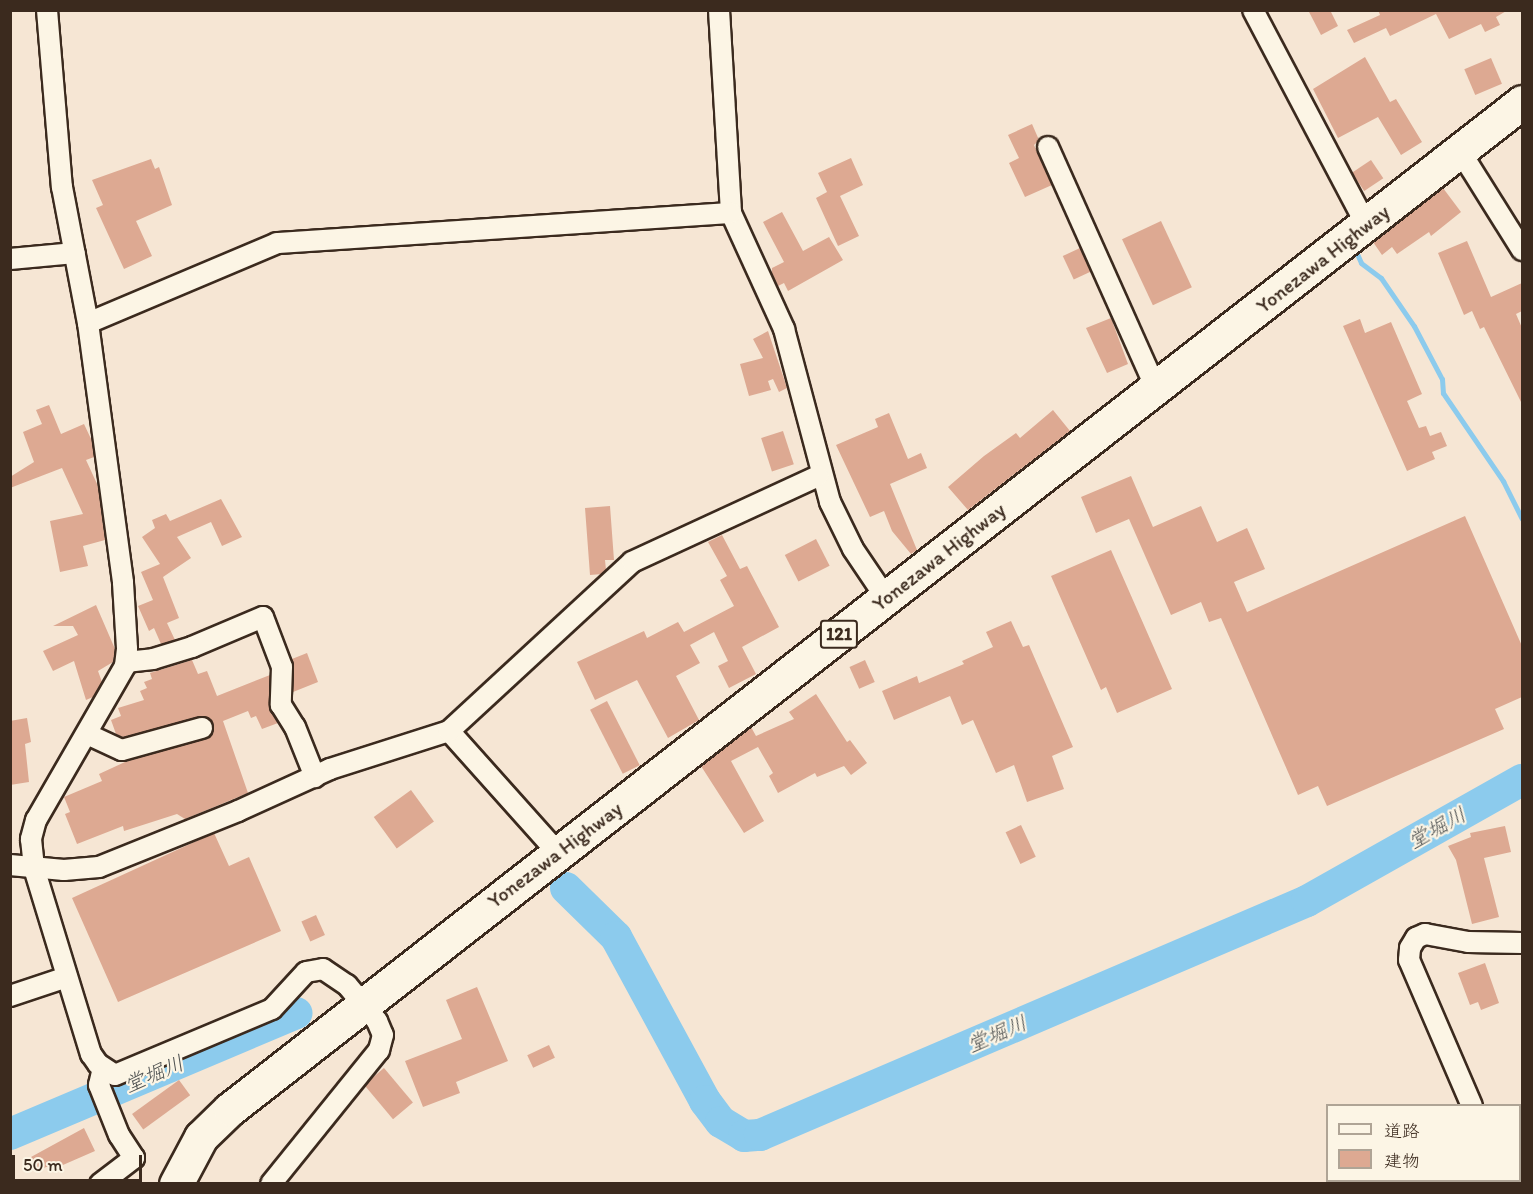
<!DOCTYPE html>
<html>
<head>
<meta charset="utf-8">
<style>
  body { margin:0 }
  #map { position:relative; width:1533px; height:1194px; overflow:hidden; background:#f6e6d4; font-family:Itim,"Klee One",sans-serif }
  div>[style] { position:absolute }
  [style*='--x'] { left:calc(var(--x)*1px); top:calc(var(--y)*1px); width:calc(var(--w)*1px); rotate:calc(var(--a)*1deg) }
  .stream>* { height:5px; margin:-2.5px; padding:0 2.5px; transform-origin:2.5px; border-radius:2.5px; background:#8ccbed }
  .river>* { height:32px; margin:-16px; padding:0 16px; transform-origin:16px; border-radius:16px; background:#8ccbed }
  .building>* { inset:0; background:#dda992; transform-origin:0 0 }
  .roads { filter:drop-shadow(2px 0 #3b2a1e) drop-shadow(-2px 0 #3b2a1e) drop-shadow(0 2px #3b2a1e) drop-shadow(0 -2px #3b2a1e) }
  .street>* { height:20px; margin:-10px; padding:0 10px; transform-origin:10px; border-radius:10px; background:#fcf5e5 }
  .highway>* { height:33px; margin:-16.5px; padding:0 16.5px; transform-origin:16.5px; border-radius:16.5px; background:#fcf5e5 }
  span { translate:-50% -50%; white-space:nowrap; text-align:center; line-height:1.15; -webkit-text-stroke:4.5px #fcf5e5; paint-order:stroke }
  .shield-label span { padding:2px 4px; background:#fcf5e5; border:2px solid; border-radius:4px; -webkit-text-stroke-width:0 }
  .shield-label { font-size:18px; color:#3b2a1e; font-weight:700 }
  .street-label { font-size:20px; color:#3b2a1e }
  .water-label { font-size:21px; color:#4f5252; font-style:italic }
  .frame { position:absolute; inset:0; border:12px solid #3b2a1e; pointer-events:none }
  .legend { position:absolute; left:1326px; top:1104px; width:195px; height:78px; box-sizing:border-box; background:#fcf5e5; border:2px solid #afa495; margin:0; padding:8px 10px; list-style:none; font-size:18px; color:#3b2a1e }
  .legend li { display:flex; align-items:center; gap:12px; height:30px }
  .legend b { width:30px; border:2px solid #afa495 }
  .scale { position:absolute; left:12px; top:1155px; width:130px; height:27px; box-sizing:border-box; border:3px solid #3b2a1e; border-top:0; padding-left:8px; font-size:18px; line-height:21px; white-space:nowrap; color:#3b2a1e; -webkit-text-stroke:4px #fcf5e5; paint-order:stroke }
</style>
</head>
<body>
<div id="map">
  <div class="stream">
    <div style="--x:1354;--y:247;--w:17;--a:66"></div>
    <div style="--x:1361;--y:263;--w:25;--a:37"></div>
    <div style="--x:1381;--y:278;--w:58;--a:55.5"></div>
    <div style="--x:1414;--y:326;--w:60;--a:62.2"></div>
    <div style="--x:1442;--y:379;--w:14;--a:86"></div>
    <div style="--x:1443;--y:393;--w:107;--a:55.7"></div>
    <div style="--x:1503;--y:481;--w:42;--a:63.4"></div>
  </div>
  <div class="river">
    <div style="--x:566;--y:888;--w:70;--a:44.4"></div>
    <div style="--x:616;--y:937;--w:187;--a:61.5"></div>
    <div style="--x:705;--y:1101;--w:26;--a:53"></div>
    <div style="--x:721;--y:1122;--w:27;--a:31"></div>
    <div style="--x:744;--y:1136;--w:16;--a:-4"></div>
    <div style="--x:760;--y:1135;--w:595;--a:-23.16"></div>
    <div style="--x:1307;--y:901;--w:247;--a:-29.4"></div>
    <div style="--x:10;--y:1134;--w:311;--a:-22.9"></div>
  </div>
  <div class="building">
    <div style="clip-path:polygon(1308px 10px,1330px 10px,1338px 26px,1321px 35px)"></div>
    <div style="clip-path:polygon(1378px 10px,1508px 10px,1496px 17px,1500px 25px,1485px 32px,1481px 24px,1449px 39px,1436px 14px,1390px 36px,1386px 28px,1354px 43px,1347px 30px,1380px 15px)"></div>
    <div style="clip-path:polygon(1365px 57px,1390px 102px,1396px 99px,1422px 142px,1401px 155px,1378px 117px,1338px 138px,1313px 89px)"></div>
    <div style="left:1491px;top:58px;width:28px;height:29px;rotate:67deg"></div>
    <div style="clip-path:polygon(1032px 124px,1039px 140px,1034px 145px,1052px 185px,1025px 197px,1009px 163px,1019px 158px,1008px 135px)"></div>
    <div style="clip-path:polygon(851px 158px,863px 185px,840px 196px,859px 236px,838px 246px,816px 198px,827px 192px,818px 173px)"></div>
    <div style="clip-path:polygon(151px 159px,155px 169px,159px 167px,172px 205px,136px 221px,152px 256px,124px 269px,96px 208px,103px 205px,92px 180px)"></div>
    <div style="left:1371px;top:160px;width:22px;height:23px;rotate:56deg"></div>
    <div style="clip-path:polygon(1443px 188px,1461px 212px,1431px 236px,1429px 232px,1397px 254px,1392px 247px,1382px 255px,1373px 242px)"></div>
    <div style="clip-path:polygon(782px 212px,803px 251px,829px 237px,843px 260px,788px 291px,784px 283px,778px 286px,772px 274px,772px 268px,784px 262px,763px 222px)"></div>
    <div style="left:1161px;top:221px;width:73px;height:43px;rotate:65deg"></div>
    <div style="clip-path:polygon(1467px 241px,1491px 297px,1522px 283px,1522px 311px,1516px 314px,1522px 328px,1522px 404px,1484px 327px,1480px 329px,1472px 311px,1464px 315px,1438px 253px)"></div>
    <div style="left:1080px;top:248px;width:26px;height:19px;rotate:65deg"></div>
    <div style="clip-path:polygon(1111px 318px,1128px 364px,1107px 373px,1086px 328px)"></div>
    <div style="clip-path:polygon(1360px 319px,1365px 333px,1391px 322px,1422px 394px,1407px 401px,1419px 428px,1426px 426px,1430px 436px,1441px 432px,1447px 446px,1432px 452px,1435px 459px,1407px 471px,1343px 326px)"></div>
    <div style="clip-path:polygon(768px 331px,787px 388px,779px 392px,773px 379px,768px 381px,771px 390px,749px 396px,740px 364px,763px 358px,753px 339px)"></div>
    <div style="clip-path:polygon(49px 405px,61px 434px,84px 424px,92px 441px,94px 457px,86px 460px,98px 486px,105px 540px,83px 546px,88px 566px,60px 572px,50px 521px,83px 514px,62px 468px,10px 488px,10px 477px,34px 462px,23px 432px,42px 424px,36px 410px)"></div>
    <div style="clip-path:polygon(1053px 410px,1070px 431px,968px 510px,948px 487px,984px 456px,1016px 433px,1020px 438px)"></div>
    <div style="clip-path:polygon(889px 413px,908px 459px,921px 453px,927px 468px,890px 484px,917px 550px,911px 554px,892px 531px,884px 511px,870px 517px,836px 445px,878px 427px,875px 419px)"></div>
    <div style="left:783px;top:431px;width:35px;height:23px;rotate:72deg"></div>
    <div style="clip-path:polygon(1131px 476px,1153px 527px,1201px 506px,1217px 542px,1247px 528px,1265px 569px,1234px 582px,1247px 612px,1465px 516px,1522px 646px,1522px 697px,1495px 709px,1504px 729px,1327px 806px,1318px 786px,1298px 795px,1221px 618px,1209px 622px,1201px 602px,1171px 615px,1129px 519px,1096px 533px,1081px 497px)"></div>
    <div style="clip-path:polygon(221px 499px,242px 537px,222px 546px,211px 522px,177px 537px,191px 558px,163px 577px,179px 618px,167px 623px,175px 640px,161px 644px,154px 628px,149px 631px,138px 606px,153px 600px,141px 572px,160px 564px,142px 537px,155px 528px,152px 520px,166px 514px,170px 521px)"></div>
    <div style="clip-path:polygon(610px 506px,614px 560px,605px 560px,606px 570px,602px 574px,590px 575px,585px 508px)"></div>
    <div style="clip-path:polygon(722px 535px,740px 569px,747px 566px,779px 627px,742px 647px,756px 674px,729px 688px,718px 666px,728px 661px,714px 632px,690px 645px,700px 663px,676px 676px,699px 720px,668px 738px,637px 680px,595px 700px,577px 662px,644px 631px,647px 638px,678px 622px,684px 632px,734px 606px,720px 580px,727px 576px,708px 542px)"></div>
    <div style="left:816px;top:539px;width:30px;height:35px;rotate:63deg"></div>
    <div style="clip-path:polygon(1111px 550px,1172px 689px,1117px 713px,1106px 687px,1101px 690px,1051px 576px)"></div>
    <div style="clip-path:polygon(96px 605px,115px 649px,113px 662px,98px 671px,102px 682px,93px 697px,86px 700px,74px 661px,53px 671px,43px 651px,78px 635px,73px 626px,53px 626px)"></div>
    <div style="clip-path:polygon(1011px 621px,1023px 647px,1029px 645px,1073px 747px,1052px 756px,1064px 789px,1027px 802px,1014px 765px,996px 773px,973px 720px,962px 725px,950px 696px,894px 720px,882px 691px,917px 676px,919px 683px,964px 664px,962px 661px,993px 647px,986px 632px)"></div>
    <div style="clip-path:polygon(307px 653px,318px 682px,293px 692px,292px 659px)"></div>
    <div style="clip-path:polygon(192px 660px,198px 674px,207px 671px,217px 696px,270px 675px,269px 705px,278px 723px,262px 729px,256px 716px,251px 718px,248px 711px,223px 721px,248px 793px,185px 819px,177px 814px,124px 831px,123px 826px,77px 844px,65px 814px,70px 812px,64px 797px,102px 781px,99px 774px,125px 762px,211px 736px,213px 724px,204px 716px,123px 737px,116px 734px,111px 720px,121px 716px,118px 708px,144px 700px,140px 691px,147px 688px,144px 682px,152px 679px,150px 673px)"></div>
    <div style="left:865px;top:660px;width:24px;height:17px;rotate:66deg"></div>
    <div style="clip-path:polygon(816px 694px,847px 742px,850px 740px,867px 763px,851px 775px,844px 766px,817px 777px,815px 773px,778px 793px,769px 776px,773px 773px,758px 747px,731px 761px,764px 821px,744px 833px,701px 766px,751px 727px,756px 736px,794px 719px,789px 712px)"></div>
    <div style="left:607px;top:701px;width:72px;height:19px;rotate:63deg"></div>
    <div style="clip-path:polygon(27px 718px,31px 742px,25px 744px,29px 782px,10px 785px,10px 721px)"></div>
    <div style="left:411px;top:790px;width:39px;height:46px;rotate:54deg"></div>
    <div style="left:1021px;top:825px;width:35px;height:17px;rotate:65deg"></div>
    <div style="clip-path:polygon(1505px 826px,1511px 852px,1484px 858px,1499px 917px,1472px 924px,1456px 860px,1448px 846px,1471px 837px,1470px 833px)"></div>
    <div style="clip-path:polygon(214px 833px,229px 866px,249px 857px,281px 931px,118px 1002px,72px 898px)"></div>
    <div style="left:316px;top:915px;width:22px;height:16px;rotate:66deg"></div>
    <div style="clip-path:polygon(1485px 963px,1499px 1003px,1481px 1010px,1478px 1002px,1470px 1005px,1458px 973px)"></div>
    <div style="clip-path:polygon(477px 987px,508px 1061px,456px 1082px,460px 1093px,423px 1107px,405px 1061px,462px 1039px,446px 1000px)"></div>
    <div style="left:549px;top:1045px;width:14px;height:24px;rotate:65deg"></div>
    <div style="left:384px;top:1068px;width:45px;height:26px;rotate:50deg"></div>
    <div style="left:179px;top:1080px;width:19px;height:58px;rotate:54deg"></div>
    <div style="clip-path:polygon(84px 1128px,95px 1151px,56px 1168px,54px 1164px,36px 1171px,31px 1157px)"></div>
  </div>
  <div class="roads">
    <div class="street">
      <div style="--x:47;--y:10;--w:178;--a:85.2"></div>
      <div style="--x:62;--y:187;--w:138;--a:79.2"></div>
      <div style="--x:88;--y:323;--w:262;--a:82.3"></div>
      <div style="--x:123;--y:583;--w:66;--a:86.5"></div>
      <div style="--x:127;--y:649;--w:17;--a:97"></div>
      <div style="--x:125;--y:666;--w:178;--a:120"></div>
      <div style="--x:36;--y:820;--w:20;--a:105"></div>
      <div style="--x:31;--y:839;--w:29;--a:84"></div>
      <div style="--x:34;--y:868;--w:195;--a:73"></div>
      <div style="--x:91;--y:1054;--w:12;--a:55"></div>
      <div style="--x:98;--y:1064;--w:20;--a:33"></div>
      <div style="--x:115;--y:1075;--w:170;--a:-22.8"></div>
      <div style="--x:272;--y:1009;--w:50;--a:-47.4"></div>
      <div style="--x:306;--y:972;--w:17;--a:-10"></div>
      <div style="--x:323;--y:969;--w:29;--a:34"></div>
      <div style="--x:347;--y:985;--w:47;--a:50.2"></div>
      <div style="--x:377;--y:1021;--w:15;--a:67"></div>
      <div style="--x:383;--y:1035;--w:16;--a:105"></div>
      <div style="--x:379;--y:1050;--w:172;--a:128.9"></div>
      <div style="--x:719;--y:10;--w:203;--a:86.6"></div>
      <div style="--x:731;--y:213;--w:128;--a:65.4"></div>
      <div style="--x:784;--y:329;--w:179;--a:75.1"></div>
      <div style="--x:830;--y:502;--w:52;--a:63.9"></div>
      <div style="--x:853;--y:549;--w:59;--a:56"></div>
      <div style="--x:1253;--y:10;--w:242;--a:62.2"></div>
      <div style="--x:1048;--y:147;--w:265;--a:65.9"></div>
      <div style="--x:1460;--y:151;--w:117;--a:57.9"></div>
      <div style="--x:10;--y:259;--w:65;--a:-5.3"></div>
      <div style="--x:88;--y:323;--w:205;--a:-22.9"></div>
      <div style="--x:277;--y:243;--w:455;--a:-3.8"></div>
      <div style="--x:126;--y:662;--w:27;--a:-6"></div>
      <div style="--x:153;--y:659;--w:41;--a:-17.1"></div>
      <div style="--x:192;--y:647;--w:77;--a:-22.9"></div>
      <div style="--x:263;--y:617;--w:53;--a:69.2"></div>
      <div style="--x:282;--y:667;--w:38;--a:92"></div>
      <div style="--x:281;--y:705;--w:26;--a:58"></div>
      <div style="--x:295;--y:727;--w:54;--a:68.2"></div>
      <div style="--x:449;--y:731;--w:164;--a:48.2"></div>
      <div style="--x:87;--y:734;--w:38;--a:25"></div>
      <div style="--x:122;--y:750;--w:83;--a:-15.4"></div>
      <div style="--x:10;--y:865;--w:54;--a:5.3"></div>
      <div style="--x:64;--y:870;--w:35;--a:-5"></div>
      <div style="--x:99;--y:867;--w:150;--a:-21.9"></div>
      <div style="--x:238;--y:811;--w:101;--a:-24.5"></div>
      <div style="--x:330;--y:769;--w:125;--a:-17.7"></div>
      <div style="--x:449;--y:731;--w:249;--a:-42.7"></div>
      <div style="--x:632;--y:562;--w:205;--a:-24.8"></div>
      <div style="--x:10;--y:996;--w:60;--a:-18.4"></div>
      <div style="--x:1472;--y:1106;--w:159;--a:-113.3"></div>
      <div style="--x:1409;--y:960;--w:12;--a:-85"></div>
      <div style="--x:1410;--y:948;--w:12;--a:-59"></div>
      <div style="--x:1416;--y:938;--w:10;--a:-24"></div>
      <div style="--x:1425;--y:934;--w:44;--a:10.5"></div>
      <div style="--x:1468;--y:942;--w:54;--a:1.1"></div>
      <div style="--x:1506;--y:1180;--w:4;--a:76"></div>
      <div style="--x:100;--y:1184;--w:43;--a:-37.4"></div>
      <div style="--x:134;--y:1158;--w:27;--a:-123"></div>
      <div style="--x:119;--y:1135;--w:54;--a:-111.8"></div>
      <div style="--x:99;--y:1085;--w:17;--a:-77"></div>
    </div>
    <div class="highway">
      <div style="--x:176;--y:1184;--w:53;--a:-62"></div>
      <div style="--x:201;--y:1137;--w:40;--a:-44"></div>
      <div style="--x:230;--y:1109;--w:1638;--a:-37.93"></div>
    </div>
  </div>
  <div class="shield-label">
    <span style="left:839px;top:634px">121</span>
  </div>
  <div class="street-label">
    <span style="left:1323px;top:259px;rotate:-38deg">Yonezawa Highway</span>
    <span style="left:939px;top:557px;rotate:-38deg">Yonezawa Highway</span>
    <span style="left:555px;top:855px;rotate:-37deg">Yonezawa Highway</span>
  </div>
  <div class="water-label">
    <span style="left:1437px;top:828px;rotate:-29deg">堂堀川</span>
    <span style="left:997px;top:1034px;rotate:-23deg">堂堀川</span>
    <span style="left:154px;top:1074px;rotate:-23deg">堂堀川</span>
  </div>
  <div class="frame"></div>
  <ul class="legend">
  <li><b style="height:8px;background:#fcf5e5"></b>道路</li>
  <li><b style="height:16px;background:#dda992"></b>建物</li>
  </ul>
  <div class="scale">50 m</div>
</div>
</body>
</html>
